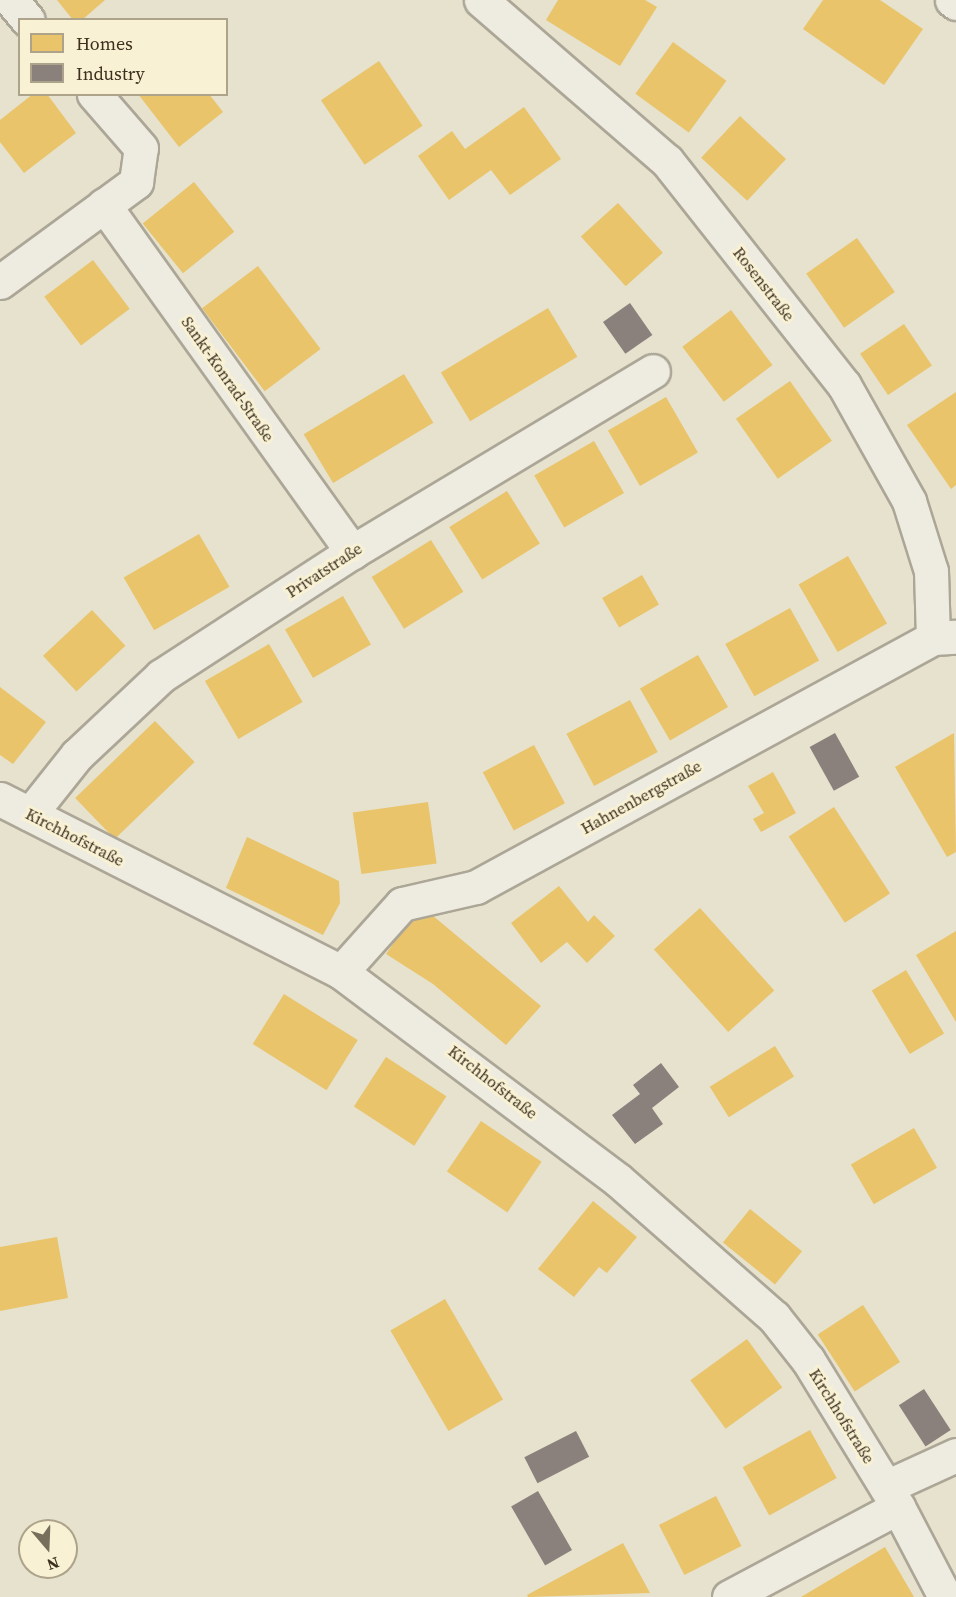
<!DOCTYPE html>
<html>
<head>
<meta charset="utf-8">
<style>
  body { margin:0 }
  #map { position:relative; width:956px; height:1597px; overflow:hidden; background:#e6e2ce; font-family:"Source Serif 4",serif }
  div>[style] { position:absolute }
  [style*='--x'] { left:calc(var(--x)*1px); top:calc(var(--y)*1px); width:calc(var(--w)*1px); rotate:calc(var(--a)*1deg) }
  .homes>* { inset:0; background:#e9c46a; transform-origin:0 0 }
  .industry>* { inset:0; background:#8a817c; transform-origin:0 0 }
  .roads { filter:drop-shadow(2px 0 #aca697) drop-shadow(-2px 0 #aca697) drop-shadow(0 2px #aca697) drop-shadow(0 -2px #aca697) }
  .minor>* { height:33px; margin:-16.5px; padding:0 16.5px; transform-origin:16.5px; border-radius:16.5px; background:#eeebe0 }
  span { translate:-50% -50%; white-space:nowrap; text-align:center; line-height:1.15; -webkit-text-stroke:6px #f8f1d4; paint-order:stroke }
  .street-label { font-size:16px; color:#3c2f1e }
  .legend { position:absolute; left:18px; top:18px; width:210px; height:78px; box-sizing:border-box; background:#f8f1d4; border:2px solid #ada38b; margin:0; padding:8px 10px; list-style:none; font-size:18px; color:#3c2f1e }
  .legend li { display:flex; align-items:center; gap:12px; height:30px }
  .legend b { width:30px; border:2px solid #ada38b }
  .north { position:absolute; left:18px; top:1519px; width:60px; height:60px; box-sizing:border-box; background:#f8f1d4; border:2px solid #ada38b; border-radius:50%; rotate:161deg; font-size:16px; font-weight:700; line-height:24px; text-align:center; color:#3c2f1e }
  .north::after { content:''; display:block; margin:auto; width:21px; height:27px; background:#786e5c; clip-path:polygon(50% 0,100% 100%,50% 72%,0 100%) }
</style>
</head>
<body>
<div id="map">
  <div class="homes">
    <div style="clip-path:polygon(57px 0,105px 0,82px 20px,73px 20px)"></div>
    <div style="clip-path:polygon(558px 0,645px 0,657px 7px,620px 66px,546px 20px)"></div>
    <div style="clip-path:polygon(823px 0,880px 0,923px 29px,884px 85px,803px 29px)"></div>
    <div style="left:673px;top:42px;width:66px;height:64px;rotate:36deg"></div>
    <div style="left:379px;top:61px;width:78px;height:70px;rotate:56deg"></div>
    <div style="clip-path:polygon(33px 94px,47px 94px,76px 133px,24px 173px,0 142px,0 120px)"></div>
    <div style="clip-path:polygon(138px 94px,209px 94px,223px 112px,179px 147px)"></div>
    <div style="clip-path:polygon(524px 107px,561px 159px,510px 195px,491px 170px,449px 200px,418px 156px,452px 131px,465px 149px)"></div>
    <div style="left:740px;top:116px;width:63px;height:57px;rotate:43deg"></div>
    <div style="left:194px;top:182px;width:64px;height:66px;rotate:51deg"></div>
    <div style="left:618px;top:203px;width:67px;height:50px;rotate:48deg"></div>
    <div style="left:857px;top:238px;width:66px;height:62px;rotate:55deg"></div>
    <div style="left:93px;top:260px;width:61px;height:61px;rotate:53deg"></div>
    <div style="left:258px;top:266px;width:104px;height:70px;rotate:53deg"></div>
    <div style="left:548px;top:308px;width:57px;height:125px;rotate:59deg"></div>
    <div style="left:731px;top:310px;width:69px;height:61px;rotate:53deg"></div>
    <div style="left:904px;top:324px;width:50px;height:53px;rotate:56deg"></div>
    <div style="left:404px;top:374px;width:57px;height:117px;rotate:59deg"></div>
    <div style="left:790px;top:381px;width:73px;height:66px;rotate:55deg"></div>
    <div style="clip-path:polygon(956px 392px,956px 485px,951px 489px,907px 425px)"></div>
    <div style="left:666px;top:397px;width:64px;height:67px;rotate:60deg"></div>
    <div style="left:594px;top:441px;width:60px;height:69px;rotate:60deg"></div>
    <div style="left:507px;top:491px;width:62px;height:68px;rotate:58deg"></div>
    <div style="left:199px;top:534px;width:61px;height:87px;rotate:60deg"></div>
    <div style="left:431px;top:540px;width:61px;height:70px;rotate:58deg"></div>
    <div style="left:848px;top:556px;width:78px;height:57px;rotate:60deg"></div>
    <div style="left:642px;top:575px;width:34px;height:46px;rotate:60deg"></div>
    <div style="left:343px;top:596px;width:56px;height:67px;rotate:60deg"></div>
    <div style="left:790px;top:608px;width:60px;height:74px;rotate:61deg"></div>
    <div style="left:92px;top:610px;width:49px;height:67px;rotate:47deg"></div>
    <div style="left:269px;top:644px;width:67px;height:74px;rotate:60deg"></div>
    <div style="left:698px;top:655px;width:60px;height:67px;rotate:60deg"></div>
    <div style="clip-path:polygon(0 687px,46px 722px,13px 764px,0 755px)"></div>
    <div style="left:630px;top:700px;width:59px;height:72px;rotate:62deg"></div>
    <div style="left:155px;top:721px;width:57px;height:111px;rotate:46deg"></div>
    <div style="clip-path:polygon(954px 733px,956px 852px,947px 857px,895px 767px)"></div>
    <div style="left:534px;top:745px;width:66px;height:58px;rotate:62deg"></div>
    <div style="clip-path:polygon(773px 772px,796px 813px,761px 832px,753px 819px,764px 813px,748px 786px)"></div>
    <div style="left:428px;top:802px;width:62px;height:76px;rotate:82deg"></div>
    <div style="left:834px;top:807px;width:103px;height:54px;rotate:57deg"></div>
    <div style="clip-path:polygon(247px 837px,339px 881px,340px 903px,323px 935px,226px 888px)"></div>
    <div style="clip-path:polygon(559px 886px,588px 922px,594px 915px,615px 936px,587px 963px,567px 942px,541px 963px,511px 923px)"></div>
    <div style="clip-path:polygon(420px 905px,541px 1006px,506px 1045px,433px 984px,386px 954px)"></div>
    <div style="left:700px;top:908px;width:111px;height:62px;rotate:48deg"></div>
    <div style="clip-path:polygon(956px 931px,956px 1022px,916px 955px)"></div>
    <div style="left:906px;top:970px;width:74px;height:40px;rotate:59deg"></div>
    <div style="left:284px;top:994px;width:87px;height:59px;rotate:32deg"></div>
    <div style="left:775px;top:1046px;width:36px;height:77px;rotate:58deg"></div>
    <div style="left:386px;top:1057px;width:72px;height:59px;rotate:33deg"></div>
    <div style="left:481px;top:1121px;width:73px;height:61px;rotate:34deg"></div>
    <div style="left:914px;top:1128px;width:46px;height:73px;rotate:60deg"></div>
    <div style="clip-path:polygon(593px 1201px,637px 1237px,607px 1273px,599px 1267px,574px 1297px,538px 1269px)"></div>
    <div style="left:750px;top:1209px;width:67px;height:43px;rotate:39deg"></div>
    <div style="clip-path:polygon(57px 1237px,68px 1298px,0 1311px,0 1247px)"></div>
    <div style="left:445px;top:1299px;width:116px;height:63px;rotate:60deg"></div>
    <div style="left:863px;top:1305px;width:68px;height:54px;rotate:57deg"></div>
    <div style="left:747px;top:1339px;width:60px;height:70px;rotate:54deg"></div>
    <div style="left:810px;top:1430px;width:55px;height:77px;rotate:61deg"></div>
    <div style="left:716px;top:1496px;width:56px;height:64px;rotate:63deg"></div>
    <div style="clip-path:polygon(623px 1543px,650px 1593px,528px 1597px,527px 1595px)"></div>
    <div style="clip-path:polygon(885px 1547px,914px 1597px,801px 1597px)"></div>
  </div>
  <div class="industry">
    <div style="left:630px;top:303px;width:39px;height:33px;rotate:55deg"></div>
    <div style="left:835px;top:733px;width:50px;height:29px;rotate:61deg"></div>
    <div style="clip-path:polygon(661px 1063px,679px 1087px,652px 1108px,663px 1124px,635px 1144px,612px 1115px,640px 1094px,633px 1085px)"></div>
    <div style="left:924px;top:1389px;width:49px;height:30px;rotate:57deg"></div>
    <div style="left:576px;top:1431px;width:29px;height:58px;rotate:63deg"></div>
    <div style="left:538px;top:1491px;width:68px;height:31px;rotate:60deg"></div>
  </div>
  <div class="roads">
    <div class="minor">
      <div style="--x:11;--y:0;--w:26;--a:50"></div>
      <div style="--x:481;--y:0;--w:246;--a:40.9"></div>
      <div style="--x:667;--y:161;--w:285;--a:51.7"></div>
      <div style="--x:844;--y:385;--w:133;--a:60.7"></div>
      <div style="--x:909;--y:501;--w:73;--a:72.6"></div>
      <div style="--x:931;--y:571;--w:67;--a:88.3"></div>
      <div style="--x:952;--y:0;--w:5;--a:37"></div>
      <div style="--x:104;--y:205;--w:427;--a:54.4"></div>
      <div style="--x:0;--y:282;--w:169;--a:-36.3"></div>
      <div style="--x:136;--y:182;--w:34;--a:-82"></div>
      <div style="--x:141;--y:148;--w:72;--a:-131"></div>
      <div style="--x:0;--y:799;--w:382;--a:26.9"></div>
      <div style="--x:341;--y:972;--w:346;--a:36.9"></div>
      <div style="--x:618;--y:1180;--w:208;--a:41.3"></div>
      <div style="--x:774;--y:1317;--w:55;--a:51.7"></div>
      <div style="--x:808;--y:1360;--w:172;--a:58.5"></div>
      <div style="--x:898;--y:1507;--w:102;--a:62.4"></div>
      <div style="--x:30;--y:814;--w:75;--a:-51.5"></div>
      <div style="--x:77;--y:755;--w:115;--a:-43.2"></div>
      <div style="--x:161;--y:676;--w:228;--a:-33"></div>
      <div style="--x:352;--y:552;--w:351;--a:-31"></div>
      <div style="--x:341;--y:972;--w:91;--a:-48.1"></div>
      <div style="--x:402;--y:904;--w:76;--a:-12.9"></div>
      <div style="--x:476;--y:887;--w:520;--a:-28.58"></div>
      <div style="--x:933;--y:638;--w:22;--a:-3"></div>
      <div style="--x:886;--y:1487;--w:77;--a:-24.6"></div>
      <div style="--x:729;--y:1597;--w:191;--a:-28"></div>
    </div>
  </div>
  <div class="street-label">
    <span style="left:764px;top:284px;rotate:52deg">Rosenstraße</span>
    <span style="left:228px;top:379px;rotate:55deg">Sankt-Konrad-Straße</span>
    <span style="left:324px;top:570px;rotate:-33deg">Privatstraße</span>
    <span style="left:641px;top:797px;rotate:-29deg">Hahnenbergstraße</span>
    <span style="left:75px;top:837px;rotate:27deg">Kirchhofstraße</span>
    <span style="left:493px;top:1082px;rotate:38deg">Kirchhofstraße</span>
    <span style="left:842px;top:1416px;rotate:58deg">Kirchhofstraße</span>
  </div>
  <ul class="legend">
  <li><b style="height:16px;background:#e9c46a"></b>Homes</li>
  <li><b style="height:16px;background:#8a817c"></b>Industry</li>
  </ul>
  <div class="north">N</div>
</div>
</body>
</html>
